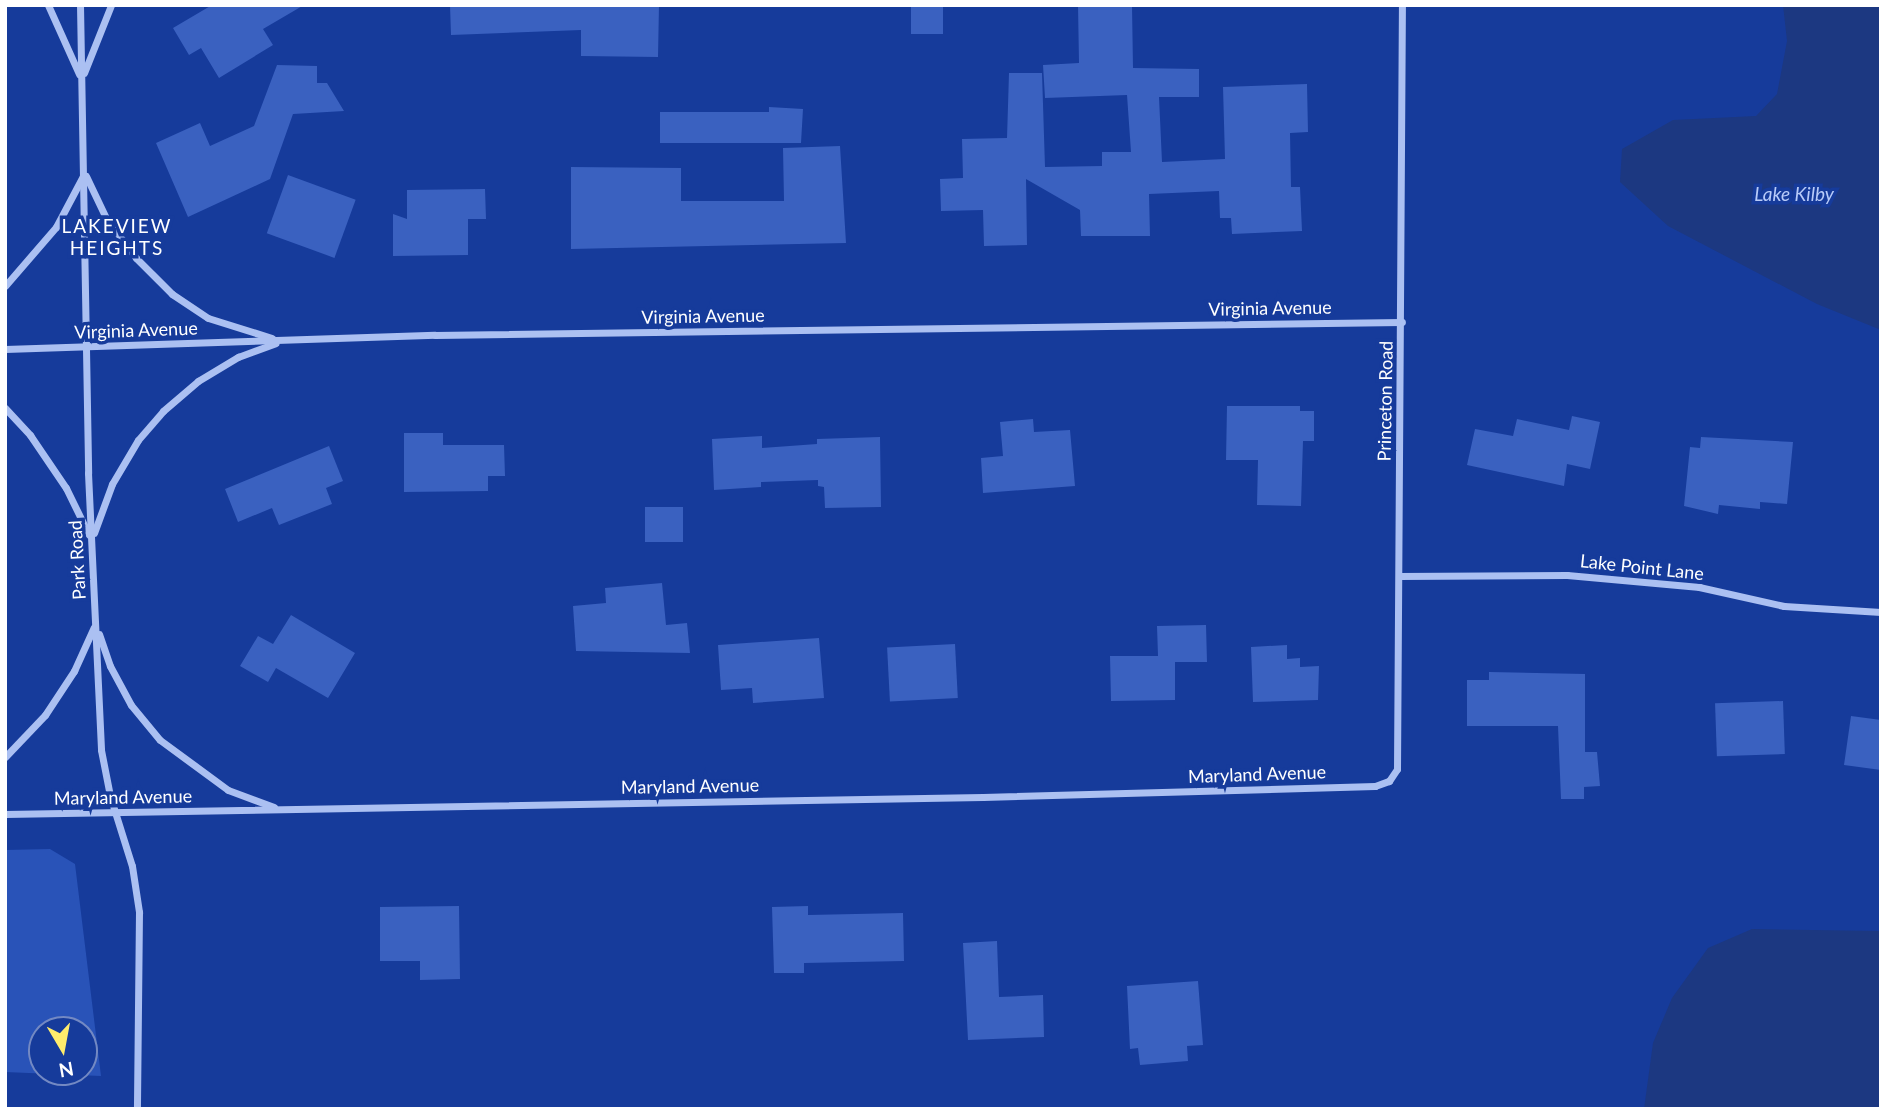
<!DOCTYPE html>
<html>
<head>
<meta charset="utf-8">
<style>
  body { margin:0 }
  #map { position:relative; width:1886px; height:1114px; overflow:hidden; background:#163b9b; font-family:Lato,sans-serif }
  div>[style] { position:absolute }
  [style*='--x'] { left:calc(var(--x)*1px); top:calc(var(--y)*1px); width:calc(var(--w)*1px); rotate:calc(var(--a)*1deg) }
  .green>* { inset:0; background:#2953b8 }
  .water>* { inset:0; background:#1c3881 }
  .building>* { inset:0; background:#3a61c0; transform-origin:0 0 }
  .minor>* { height:7px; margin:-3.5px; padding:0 3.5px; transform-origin:3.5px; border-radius:3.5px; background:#abc0f2 }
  span { translate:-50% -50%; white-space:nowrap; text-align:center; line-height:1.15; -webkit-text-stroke:7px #163b9b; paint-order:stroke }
  .street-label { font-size:18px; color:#fff }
  .water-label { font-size:19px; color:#b8cbf9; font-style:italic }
  .neighbourhood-label { font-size:19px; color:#fff; letter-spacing:2px }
  .frame { position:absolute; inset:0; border:7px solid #fff; pointer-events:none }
  .north { position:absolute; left:28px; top:1016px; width:70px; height:70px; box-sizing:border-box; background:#163b9b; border:2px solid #7389c3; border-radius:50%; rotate:170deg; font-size:19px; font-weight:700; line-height:28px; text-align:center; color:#fff }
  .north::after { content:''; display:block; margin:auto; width:24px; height:32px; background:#ffec6c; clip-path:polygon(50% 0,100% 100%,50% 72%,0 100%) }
</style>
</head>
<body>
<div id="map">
  <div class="green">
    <div style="clip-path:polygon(evenodd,50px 849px,75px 864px,101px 1076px,5px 1072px,5px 850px,50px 849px,42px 1030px,84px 1030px,84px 1072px,42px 1072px,42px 1030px)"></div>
  </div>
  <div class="water">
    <div style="clip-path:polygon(1783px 5px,1881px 5px,1881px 330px,1817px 304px,1668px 226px,1620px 182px,1622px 149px,1673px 120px,1756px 116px,1777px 94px,1787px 41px)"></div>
    <div style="clip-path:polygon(1752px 929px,1881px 931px,1881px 1109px,1644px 1109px,1653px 1043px,1672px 998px,1708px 948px)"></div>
  </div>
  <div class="building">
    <div style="clip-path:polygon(212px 5px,304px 5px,263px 29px,273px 45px,219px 78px,201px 48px,189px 55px,173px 28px)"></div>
    <div style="clip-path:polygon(450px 5px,659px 5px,658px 57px,581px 56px,581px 30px,451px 35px)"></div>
    <div style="left:911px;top:5px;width:32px;height:29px"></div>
    <div style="clip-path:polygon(1078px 5px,1132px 5px,1133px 68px,1199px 69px,1199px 97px,1159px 97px,1162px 162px,1225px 159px,1223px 87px,1307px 84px,1308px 132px,1290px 133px,1291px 187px,1300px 187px,1302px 231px,1232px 234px,1231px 218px,1220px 218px,1219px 191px,1149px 194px,1150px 236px,1081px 236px,1080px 210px,1026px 179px,1027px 245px,984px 246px,983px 210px,941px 211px,940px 179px,963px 178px,962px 139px,1007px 138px,1009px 73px,1042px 73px,1045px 167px,1102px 166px,1102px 152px,1131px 152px,1127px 95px,1045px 98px,1043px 65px,1079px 63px)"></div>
    <div style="clip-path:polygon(277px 65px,317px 66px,317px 83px,327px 83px,344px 111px,293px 114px,270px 179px,188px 217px,156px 143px,200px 123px,210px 146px,254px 126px)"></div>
    <div style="clip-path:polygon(769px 107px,803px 109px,801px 143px,660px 143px,660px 112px,769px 112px)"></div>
    <div style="clip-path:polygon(840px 146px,846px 243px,571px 249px,571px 167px,681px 168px,681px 201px,784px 201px,783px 148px)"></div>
    <div style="left:288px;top:175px;width:72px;height:62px;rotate:20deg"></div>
    <div style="clip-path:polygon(485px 189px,486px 219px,468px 219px,468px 255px,393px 256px,393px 214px,407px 219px,407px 190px)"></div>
    <div style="clip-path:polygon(1227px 406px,1300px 406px,1300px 411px,1314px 411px,1314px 441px,1303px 441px,1301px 506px,1257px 505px,1258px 460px,1226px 460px)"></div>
    <div style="clip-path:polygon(1572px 416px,1600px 422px,1590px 469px,1567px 464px,1564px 486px,1467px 465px,1475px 429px,1513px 436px,1517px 419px,1569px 430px)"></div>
    <div style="clip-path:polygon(1033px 419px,1034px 432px,1070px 430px,1075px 486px,983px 493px,981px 458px,1003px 456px,1000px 422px)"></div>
    <div style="clip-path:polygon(404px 433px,443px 433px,443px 445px,504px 445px,505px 476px,488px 476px,488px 491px,404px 492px)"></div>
    <div style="clip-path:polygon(762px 436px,762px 448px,817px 444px,817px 439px,880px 437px,881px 507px,825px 508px,824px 487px,818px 486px,818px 480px,761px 482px,761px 487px,714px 490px,712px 439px)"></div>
    <div style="clip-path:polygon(1701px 437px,1793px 442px,1787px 504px,1760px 502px,1760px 509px,1719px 505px,1718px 514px,1684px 506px,1690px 447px,1700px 448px)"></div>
    <div style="clip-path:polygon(329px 446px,343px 481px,326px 488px,332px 504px,279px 525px,272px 508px,238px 522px,225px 489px)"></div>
    <div style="left:683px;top:507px;width:35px;height:38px;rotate:90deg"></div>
    <div style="clip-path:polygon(662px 583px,666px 625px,687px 623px,690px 653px,576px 651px,573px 606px,606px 603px,605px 588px)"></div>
    <div style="clip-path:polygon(291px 615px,355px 653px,328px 698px,276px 668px,268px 682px,240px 666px,258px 636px,273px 644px)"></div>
    <div style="clip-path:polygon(1206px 625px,1207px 662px,1175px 662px,1175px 700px,1111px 701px,1110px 656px,1158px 656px,1157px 626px)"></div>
    <div style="clip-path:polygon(819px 638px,824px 698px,753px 703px,752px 688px,721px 690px,718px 645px)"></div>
    <div style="left:955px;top:644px;width:54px;height:68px;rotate:87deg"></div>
    <div style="clip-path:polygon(1287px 645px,1287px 659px,1300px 658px,1300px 667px,1319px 666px,1318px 700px,1253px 702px,1251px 647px)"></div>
    <div style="clip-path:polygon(1489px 672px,1585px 674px,1585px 752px,1597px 752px,1600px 786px,1584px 787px,1584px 799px,1561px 799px,1558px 726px,1467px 726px,1467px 680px,1489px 680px)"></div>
    <div style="left:1783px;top:701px;width:53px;height:68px;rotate:88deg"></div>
    <div style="clip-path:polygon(1851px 716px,1881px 720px,1881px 770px,1844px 765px)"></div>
    <div style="clip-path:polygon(459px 906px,460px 979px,420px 980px,420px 961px,380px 961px,380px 907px)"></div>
    <div style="clip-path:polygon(808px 906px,808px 915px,903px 913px,904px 961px,804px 963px,804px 973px,774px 973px,772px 907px)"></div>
    <div style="clip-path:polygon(997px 941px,999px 997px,1043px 995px,1044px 1037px,968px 1040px,963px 943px)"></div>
    <div style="clip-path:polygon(1198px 981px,1203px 1045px,1187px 1046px,1188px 1061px,1140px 1065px,1138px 1048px,1130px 1049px,1127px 986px)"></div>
  </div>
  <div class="minor">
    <div style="--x:48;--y:5;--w:76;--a:65.8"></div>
    <div style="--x:80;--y:5;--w:468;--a:89"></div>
    <div style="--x:88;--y:473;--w:277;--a:87.3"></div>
    <div style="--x:101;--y:750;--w:47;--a:78.9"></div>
    <div style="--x:110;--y:796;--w:73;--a:72.6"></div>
    <div style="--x:132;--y:866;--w:47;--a:81.3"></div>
    <div style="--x:139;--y:912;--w:197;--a:90.6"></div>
    <div style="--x:84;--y:73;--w:73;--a:-68.3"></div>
    <div style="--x:86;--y:176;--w:47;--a:64.5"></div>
    <div style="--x:106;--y:218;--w:50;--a:53.1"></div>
    <div style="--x:136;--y:258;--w:51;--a:45"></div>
    <div style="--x:172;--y:294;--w:43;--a:33.7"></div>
    <div style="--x:208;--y:318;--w:67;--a:17.4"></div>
    <div style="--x:5;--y:286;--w:78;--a:-49.2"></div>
    <div style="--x:56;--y:227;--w:58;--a:-62.1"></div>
    <div style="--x:5;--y:349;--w:430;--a:-1.9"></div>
    <div style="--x:435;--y:335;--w:967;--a:-0.77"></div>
    <div style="--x:5;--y:408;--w:37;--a:47"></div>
    <div style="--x:30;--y:435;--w:64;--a:55.8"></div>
    <div style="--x:66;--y:488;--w:52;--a:63.9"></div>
    <div style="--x:94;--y:533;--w:52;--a:-69.8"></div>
    <div style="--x:112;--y:484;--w:51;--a:-59.4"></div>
    <div style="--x:138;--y:440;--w:38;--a:-49"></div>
    <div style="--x:163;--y:411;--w:46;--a:-40.6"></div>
    <div style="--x:198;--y:381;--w:47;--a:-31"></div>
    <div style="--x:238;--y:357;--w:40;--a:-20.2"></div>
    <div style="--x:1399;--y:576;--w:168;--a:-0.3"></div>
    <div style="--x:1567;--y:575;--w:133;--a:5.2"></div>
    <div style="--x:1699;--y:587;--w:87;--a:12.6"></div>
    <div style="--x:1784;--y:606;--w:97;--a:3.5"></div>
    <div style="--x:99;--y:634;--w:34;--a:71"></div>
    <div style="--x:110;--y:666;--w:44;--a:61.7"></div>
    <div style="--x:131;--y:705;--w:45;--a:50.4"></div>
    <div style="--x:160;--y:740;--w:84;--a:36.3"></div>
    <div style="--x:228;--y:790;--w:49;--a:20.3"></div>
    <div style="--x:5;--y:757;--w:58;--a:-46.4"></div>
    <div style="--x:45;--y:715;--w:53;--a:-56.6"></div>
    <div style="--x:74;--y:671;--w:48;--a:-65.6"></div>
    <div style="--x:5;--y:814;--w:978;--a:-1"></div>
    <div style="--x:983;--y:797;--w:392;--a:-1.6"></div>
    <div style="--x:1375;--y:786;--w:15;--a:-20"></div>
    <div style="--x:1389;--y:781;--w:14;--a:-56"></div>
    <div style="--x:1397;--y:769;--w:764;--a:-89.63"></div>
  </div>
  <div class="street-label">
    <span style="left:1270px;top:308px;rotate:-1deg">Virginia Avenue</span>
    <span style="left:703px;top:316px;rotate:-1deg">Virginia Avenue</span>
    <span style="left:136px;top:330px;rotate:-2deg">Virginia Avenue</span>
    <span style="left:1385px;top:401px;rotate:-89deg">Princeton Road</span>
    <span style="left:77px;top:560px;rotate:-93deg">Park Road</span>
    <span style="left:1642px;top:567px;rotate:6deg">Lake Point Lane</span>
    <span style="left:1257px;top:774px;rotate:-2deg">Maryland Avenue</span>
    <span style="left:690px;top:786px;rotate:-1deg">Maryland Avenue</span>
    <span style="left:123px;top:797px;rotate:-1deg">Maryland Avenue</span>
  </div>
  <div class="water-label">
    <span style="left:1794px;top:194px">Lake Kilby</span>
  </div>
  <div class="neighbourhood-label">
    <span style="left:117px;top:237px">LAKEVIEW<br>HEIGHTS</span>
  </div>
  <div class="frame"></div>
  <div class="north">N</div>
</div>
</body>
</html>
